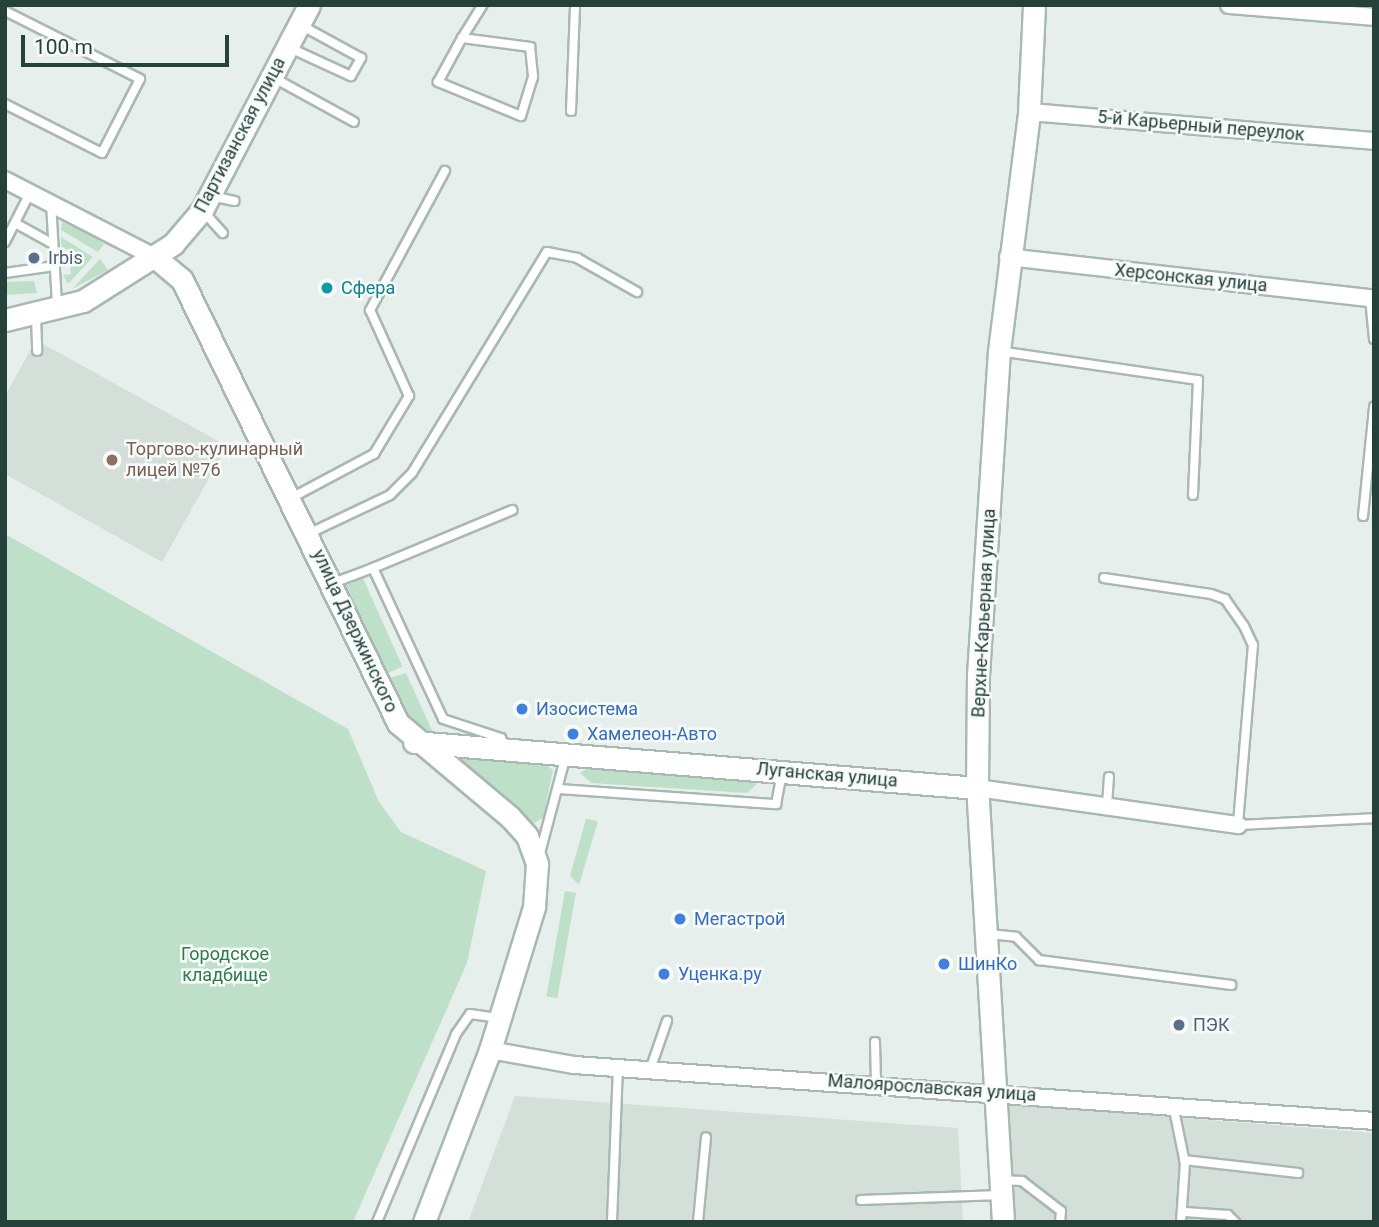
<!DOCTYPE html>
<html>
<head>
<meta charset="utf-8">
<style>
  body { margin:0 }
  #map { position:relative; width:1379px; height:1227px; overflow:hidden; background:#e6efeb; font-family:Roboto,sans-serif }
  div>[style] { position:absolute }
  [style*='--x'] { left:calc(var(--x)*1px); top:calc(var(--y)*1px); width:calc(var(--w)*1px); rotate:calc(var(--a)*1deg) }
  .built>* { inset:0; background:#d4dfda }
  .green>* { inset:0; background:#bfe0c8; transform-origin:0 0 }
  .roads { filter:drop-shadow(2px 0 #a8b8b2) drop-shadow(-2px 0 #a8b8b2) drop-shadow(0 2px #a8b8b2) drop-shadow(0 -2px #a8b8b2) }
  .lane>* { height:8px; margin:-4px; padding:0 4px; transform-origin:4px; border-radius:4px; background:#fff }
  .street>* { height:16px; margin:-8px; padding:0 8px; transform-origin:8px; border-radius:8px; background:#fff }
  .secondary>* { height:21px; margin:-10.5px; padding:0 10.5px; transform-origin:10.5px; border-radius:10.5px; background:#fff }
  .dots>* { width:19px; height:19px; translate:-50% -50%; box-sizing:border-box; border:4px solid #f7fbf9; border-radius:50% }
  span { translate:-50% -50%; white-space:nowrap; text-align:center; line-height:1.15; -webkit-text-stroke:5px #f7fbf9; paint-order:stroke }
  .street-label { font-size:18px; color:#24423a }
  .service-label { font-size:18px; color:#4e5e75 }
  .left { translate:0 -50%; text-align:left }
  .culture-label { font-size:18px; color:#0d838f }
  .education-label { font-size:18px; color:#785e54 }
  .shop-label { font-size:18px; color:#366cbe }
  .park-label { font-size:18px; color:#2d7a4b }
  .frame { position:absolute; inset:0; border:7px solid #24423a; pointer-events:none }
  .scale { position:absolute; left:21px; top:35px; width:208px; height:32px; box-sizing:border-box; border:4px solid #24423a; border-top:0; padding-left:9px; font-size:21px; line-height:24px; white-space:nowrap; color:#24423a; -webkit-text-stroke:5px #f7fbf9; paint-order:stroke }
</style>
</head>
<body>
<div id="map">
  <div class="built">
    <div style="clip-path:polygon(36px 340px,227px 446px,162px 562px,5px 474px,5px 396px)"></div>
    <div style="clip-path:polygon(515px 1096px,958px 1128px,963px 1222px,468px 1222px)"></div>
    <div style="clip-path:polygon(1009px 1104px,1374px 1133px,1374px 1222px,1014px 1222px)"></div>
  </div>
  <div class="green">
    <div style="clip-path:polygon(62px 222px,94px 237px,104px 244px,98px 252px,61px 230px)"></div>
    <div style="clip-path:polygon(61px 237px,93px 257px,68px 284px,63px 275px,71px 274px,69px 249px,62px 249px)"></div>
    <div style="clip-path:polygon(100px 259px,108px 270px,72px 289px)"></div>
    <div style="clip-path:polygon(34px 281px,37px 293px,5px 295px,5px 282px)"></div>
    <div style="clip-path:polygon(5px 534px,348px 729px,379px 802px,401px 832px,486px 871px,467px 963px,353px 1222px,5px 1222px)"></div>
    <div style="left:363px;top:578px;width:97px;height:24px;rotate:66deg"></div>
    <div style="clip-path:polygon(406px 673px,436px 739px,411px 732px,382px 680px)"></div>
    <div style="clip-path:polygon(434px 751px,544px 763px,553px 770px,543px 818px,533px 824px)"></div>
    <div style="clip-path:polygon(592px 765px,755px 778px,757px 784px,747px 793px,591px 783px,580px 773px)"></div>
    <div style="clip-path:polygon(586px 819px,598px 821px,579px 885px,570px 876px)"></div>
    <div style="left:565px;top:891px;width:11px;height:107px;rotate:10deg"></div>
  </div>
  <div class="roads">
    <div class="lane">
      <div style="--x:5;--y:11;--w:151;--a:26.7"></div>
      <div style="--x:140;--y:79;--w:83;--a:117.2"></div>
      <div style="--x:102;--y:153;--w:109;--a:-153.2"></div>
      <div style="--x:462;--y:38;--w:69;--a:7.5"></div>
      <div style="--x:530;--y:47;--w:30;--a:84"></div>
      <div style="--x:533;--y:77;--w:41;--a:107.1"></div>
      <div style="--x:521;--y:116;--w:90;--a:-157.7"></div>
      <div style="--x:438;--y:82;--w:50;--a:-61.4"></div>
      <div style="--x:462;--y:38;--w:39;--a:-58"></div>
      <div style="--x:290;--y:48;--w:67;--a:24.7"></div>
      <div style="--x:351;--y:76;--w:21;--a:-61"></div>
      <div style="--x:361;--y:58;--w:71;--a:-151.3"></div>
      <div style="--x:274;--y:78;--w:91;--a:28.8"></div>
      <div style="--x:571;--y:111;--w:106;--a:-87.8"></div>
      <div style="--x:211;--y:196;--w:24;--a:12"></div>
      <div style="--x:51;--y:203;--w:101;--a:86.6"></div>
      <div style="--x:202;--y:210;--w:31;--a:48"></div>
      <div style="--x:15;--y:223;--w:43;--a:28.9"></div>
      <div style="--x:5;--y:242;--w:55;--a:-63"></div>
      <div style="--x:5;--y:273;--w:50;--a:-8"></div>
      <div style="--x:1370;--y:298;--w:41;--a:84.4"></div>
      <div style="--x:36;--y:316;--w:35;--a:88"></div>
      <div style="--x:999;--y:351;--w:201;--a:8.3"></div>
      <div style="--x:1198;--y:380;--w:115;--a:92.5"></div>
      <div style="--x:293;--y:497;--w:92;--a:-28"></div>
      <div style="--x:374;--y:454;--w:68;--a:-58.9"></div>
      <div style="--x:409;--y:396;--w:94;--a:-114.4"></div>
      <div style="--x:370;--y:310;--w:158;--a:-61.7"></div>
      <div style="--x:1363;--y:516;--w:110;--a:-84.2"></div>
      <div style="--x:310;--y:533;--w:89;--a:-25.4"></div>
      <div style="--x:390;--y:495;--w:31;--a:-45"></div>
      <div style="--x:412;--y:473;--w:259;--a:-58.6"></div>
      <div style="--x:547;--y:252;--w:31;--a:11"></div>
      <div style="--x:577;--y:258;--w:69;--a:29.5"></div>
      <div style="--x:373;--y:568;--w:151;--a:-22.6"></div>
      <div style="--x:1104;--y:578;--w:108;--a:8.5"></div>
      <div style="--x:1211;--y:594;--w:15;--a:20"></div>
      <div style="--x:1225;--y:599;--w:33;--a:55"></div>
      <div style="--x:1244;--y:626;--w:21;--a:65"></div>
      <div style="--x:1253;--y:645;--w:181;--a:94.8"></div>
      <div style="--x:1238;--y:825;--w:136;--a:-2.9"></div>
      <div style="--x:333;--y:583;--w:43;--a:-20.6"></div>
      <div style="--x:373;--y:568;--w:166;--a:65.1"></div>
      <div style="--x:443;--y:719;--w:61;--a:18.1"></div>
      <div style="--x:501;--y:738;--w:10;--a:73"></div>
      <div style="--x:559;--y:789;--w:218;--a:4"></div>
      <div style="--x:776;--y:804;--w:31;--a:-79"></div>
      <div style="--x:1107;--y:805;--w:28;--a:-86"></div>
      <div style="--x:539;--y:857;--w:106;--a:-75.2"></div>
      <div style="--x:989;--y:934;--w:27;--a:6"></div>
      <div style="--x:1016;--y:937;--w:33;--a:45"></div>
      <div style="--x:1039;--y:960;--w:194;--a:7.4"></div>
      <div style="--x:875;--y:1042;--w:42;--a:88.6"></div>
      <div style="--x:650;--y:1070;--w:52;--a:-70.9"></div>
      <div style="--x:1173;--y:1105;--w:59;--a:78.3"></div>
      <div style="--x:1185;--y:1163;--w:59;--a:93.9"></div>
      <div style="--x:1184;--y:1160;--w:115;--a:6.5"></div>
      <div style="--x:1001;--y:1180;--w:21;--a:3"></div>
      <div style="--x:1022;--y:1181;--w:49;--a:37.6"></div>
      <div style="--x:1061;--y:1211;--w:11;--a:95"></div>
      <div style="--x:861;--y:1200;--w:140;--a:-2"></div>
      <div style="--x:1185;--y:1212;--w:43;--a:4"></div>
      <div style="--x:1228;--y:1215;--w:10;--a:45"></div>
      <div style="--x:377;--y:1222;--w:204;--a:-67.2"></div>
      <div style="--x:456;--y:1034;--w:24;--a:-55"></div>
      <div style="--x:470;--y:1014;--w:28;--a:8"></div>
      <div style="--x:612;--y:1222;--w:154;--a:-87.8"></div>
      <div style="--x:698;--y:1222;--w:85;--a:-84.6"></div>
    </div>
    <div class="street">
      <div style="--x:1229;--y:5;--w:145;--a:4.7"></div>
      <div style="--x:1029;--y:112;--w:346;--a:4.8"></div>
      <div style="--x:5;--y:180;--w:170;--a:27.3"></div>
      <div style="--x:1008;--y:257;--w:368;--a:6.5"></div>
      <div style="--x:977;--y:788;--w:264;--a:8.1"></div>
      <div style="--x:490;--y:1050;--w:85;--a:10.1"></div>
      <div style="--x:574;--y:1065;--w:802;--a:4"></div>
    </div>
    <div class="secondary">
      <div style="--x:156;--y:258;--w:34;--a:40"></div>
      <div style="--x:182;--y:280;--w:493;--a:64"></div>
      <div style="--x:398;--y:723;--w:146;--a:40"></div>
      <div style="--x:510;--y:817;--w:25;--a:48"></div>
      <div style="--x:527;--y:836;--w:30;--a:70"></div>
      <div style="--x:537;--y:864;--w:43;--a:94"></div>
      <div style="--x:534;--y:907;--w:150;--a:107.1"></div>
      <div style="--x:490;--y:1050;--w:184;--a:111"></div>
      <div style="--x:5;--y:320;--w:80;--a:-13.7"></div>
      <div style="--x:83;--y:301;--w:107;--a:-32.3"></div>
      <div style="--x:173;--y:244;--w:45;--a:-49.5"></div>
      <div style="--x:202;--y:210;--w:231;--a:-62.4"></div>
      <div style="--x:414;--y:742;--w:565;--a:4.67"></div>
      <div style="--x:1003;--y:1222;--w:435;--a:-93.4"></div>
      <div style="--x:977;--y:788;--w:113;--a:-89.5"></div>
      <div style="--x:978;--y:675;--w:325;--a:-86.3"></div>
      <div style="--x:999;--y:351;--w:241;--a:-82.8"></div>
      <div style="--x:1029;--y:112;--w:107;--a:-87.3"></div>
    </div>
  </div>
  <div class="dots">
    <div style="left:34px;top:258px;background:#5c6f8a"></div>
    <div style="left:327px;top:288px;background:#0f9aa8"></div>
    <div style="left:112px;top:460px;background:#8d6e63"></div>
    <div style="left:522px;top:709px;background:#3f7fe0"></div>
    <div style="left:573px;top:734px;background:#3f7fe0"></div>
    <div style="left:680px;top:919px;background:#3f7fe0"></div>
    <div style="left:944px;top:964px;background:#3f7fe0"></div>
    <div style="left:664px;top:974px;background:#3f7fe0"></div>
    <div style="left:1179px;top:1025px;background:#5c6f8a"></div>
  </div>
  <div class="street-label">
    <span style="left:1201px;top:126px;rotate:5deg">5-й Карьерный переулок</span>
    <span style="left:240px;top:135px;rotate:-62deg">Партизанская улица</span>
    <span style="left:1191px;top:278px;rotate:6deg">Херсонская улица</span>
    <span style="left:984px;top:613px;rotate:-87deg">Верхне-Карьерная улица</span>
    <span style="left:355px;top:631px;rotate:65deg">улица Дзержинского</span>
    <span style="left:827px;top:775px;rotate:5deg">Луганская улица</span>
    <span style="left:932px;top:1088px;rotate:4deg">Малоярославская улица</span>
  </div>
  <div class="service-label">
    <span class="left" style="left:48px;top:258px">Irbis</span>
    <span class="left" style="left:1193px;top:1025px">ПЭК</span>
  </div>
  <div class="culture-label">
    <span class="left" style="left:341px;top:288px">Сфера</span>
  </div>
  <div class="education-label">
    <span class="left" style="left:126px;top:460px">Торгово-кулинарный<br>лицей №76</span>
  </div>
  <div class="shop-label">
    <span class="left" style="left:536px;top:709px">Изосистема</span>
    <span class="left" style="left:587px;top:734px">Хамелеон-Авто</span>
    <span class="left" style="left:694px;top:919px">Мегастрой</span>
    <span class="left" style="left:958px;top:964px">ШинКо</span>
    <span class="left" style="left:678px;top:974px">Уценка.ру</span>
  </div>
  <div class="park-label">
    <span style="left:225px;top:965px">Городское<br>кладбище</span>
  </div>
  <div class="frame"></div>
  <div class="scale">100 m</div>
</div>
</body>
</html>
